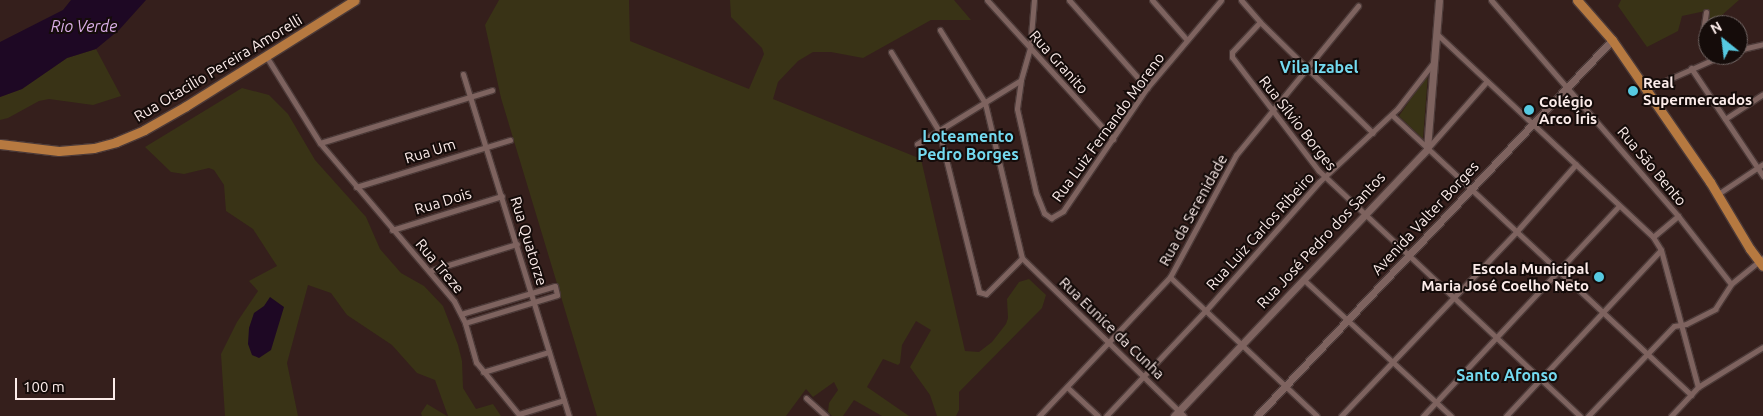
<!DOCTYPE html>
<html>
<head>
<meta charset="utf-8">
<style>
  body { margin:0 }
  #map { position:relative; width:1763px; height:416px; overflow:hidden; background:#351f1c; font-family:Ubuntu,sans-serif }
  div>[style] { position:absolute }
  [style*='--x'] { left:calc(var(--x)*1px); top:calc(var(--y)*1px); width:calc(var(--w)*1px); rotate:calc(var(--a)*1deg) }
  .green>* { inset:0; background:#393316 }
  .water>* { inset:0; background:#1e0824 }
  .roads { filter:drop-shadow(1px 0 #4c3a38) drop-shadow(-1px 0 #4c3a38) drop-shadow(0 1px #4c3a38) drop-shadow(0 -1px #4c3a38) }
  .minor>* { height:5px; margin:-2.5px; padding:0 2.5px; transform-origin:2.5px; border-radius:2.5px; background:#7e635f }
  .tertiary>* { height:7px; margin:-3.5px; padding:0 3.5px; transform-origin:3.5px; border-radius:3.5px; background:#7e635f }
  .primary>* { height:9px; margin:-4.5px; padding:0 4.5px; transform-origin:4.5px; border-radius:4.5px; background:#b67940 }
  .dots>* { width:14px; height:14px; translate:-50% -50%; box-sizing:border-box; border:2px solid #150c0a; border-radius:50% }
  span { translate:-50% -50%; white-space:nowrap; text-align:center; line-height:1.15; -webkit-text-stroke:4px #150c0a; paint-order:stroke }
  .street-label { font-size:15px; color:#fcecea }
  .poi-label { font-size:15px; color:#fcecea; font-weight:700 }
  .left { translate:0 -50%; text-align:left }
  .right { translate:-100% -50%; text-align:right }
  .water-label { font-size:16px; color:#d9ade6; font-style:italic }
  .neighbourhood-label { font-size:16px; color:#74daf0; font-weight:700 }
  .north { position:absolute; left:1698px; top:15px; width:50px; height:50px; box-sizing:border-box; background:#150c0a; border:1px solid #716664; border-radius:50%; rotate:331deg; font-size:14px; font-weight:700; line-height:20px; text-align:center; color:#fcecea }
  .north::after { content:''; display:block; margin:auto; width:18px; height:22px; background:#56c9e1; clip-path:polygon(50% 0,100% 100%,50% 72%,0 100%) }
  .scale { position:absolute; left:15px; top:378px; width:100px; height:22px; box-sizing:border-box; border:2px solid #fcecea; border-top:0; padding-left:6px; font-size:15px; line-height:18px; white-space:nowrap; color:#fcecea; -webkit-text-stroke:4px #150c0a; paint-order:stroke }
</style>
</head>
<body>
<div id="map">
  <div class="green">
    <div style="clip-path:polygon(499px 0,629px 0,630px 41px,749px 89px,764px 54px,762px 48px,731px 17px,730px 0,954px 0,971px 20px,931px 20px,863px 58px,831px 52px,813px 52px,798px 61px,778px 82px,773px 99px,921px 159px,965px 351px,979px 352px,992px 342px,1006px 324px,1008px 318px,1007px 299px,1019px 282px,1029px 279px,1046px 295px,1042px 308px,959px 392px,959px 410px,956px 416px,937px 416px,930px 395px,910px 367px,931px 330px,916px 321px,902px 345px,900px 363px,898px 365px,883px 359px,867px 387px,909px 416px,882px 416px,854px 400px,843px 416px,832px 416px,828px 412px,829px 403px,838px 390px,834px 382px,813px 397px,806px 389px,786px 416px,597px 416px,501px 98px,485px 25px)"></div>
    <div style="clip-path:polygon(1621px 0,1739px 0,1704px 31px,1710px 10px,1682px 16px,1678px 31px,1647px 47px,1618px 6px)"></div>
    <div style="clip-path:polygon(96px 49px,121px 96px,93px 105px,49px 99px,39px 101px,8px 118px,0 120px,0 97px,22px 89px,67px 58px)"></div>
    <div style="clip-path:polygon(1428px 74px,1423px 139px,1399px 116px)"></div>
    <div style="clip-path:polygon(242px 88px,269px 95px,288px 114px,315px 160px,366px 217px,380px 249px,401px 273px,424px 286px,443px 306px,458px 345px,462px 361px,463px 388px,476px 409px,493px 404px,501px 416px,448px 416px,435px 380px,417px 373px,392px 345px,347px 315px,331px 293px,308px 285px,287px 363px,298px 416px,225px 416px,221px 354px,237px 322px,258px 291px,249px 281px,277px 266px,253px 229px,226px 211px,224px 185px,214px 170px,209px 168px,184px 174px,171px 172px,145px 147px)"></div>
    <div style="clip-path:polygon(427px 404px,447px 416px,422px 416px,421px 413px)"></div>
  </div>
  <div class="water">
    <div style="clip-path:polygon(71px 0,146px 0,119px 30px,96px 49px,67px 58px,22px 89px,0 97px,0 42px,63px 10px)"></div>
    <div style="clip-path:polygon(270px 297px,284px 307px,271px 350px,259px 358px,252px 355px,248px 344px,249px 328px,254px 313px,264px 306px)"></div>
  </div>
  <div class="roads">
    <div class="minor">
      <div style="--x:987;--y:0;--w:188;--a:47.8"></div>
      <div style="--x:1034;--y:0;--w:48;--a:94.8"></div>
      <div style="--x:1030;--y:48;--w:33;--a:106"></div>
      <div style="--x:1021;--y:80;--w:29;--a:98"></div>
      <div style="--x:1017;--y:109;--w:86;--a:77.3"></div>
      <div style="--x:1036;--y:193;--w:22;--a:68"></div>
      <div style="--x:1044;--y:213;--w:9;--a:36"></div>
      <div style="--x:1051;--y:218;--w:14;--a:-30"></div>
      <div style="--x:1063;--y:211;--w:149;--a:-55.7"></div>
      <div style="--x:1147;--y:88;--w:115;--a:-49.9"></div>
      <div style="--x:1069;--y:0;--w:118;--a:48.4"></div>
      <div style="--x:1152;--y:0;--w:53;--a:48.8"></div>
      <div style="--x:1241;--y:0;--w:29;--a:49"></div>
      <div style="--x:1260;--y:22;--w:158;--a:44.5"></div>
      <div style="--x:1491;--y:0;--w:286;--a:49.1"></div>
      <div style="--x:1678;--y:216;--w:86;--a:52.1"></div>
      <div style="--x:1706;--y:12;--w:18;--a:99"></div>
      <div style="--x:1703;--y:30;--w:11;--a:63"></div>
      <div style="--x:1260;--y:22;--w:41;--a:133"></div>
      <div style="--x:1232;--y:52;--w:5;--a:90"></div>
      <div style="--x:1232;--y:57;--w:143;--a:52.7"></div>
      <div style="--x:1319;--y:171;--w:358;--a:43.2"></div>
      <div style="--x:940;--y:30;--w:86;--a:58.3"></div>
      <div style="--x:985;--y:103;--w:159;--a:76.6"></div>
      <div style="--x:1437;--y:34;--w:296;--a:43.2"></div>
      <div style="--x:1653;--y:237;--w:15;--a:58"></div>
      <div style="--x:1661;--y:250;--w:142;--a:74.9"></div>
      <div style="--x:1738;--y:50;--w:26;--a:-13"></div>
      <div style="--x:891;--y:52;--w:92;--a:58.7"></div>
      <div style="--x:939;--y:131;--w:166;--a:76"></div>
      <div style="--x:979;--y:292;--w:7;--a:16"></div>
      <div style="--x:986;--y:294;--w:51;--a:-45"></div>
      <div style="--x:266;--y:56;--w:102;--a:58.2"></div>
      <div style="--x:320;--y:143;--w:207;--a:49.7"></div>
      <div style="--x:454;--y:301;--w:25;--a:63"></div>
      <div style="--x:465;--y:323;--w:41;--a:74.2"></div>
      <div style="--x:476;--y:362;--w:70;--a:50.8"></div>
      <div style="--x:1691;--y:68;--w:130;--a:56.3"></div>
      <div style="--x:463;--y:74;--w:358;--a:72.8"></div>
      <div style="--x:1645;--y:90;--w:85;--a:-24.2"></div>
      <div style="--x:1392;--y:115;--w:410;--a:43.1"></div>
      <div style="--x:1725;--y:119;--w:45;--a:-33.3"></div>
      <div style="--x:320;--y:143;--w:180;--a:-17.1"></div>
      <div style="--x:917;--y:144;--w:122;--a:-31.6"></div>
      <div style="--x:1428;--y:148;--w:89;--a:-48.6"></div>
      <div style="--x:356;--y:187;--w:161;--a:-17"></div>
      <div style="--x:1718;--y:194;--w:54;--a:-33.7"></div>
      <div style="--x:392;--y:230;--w:115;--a:-17.2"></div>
      <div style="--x:1653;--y:237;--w:33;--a:-40"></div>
      <div style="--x:1022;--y:258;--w:226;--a:44.3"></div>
      <div style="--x:429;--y:271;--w:92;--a:-17.1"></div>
      <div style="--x:1170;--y:277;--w:202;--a:43.4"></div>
      <div style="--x:1303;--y:279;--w:202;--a:42.8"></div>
      <div style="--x:461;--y:314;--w:98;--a:-16.6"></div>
      <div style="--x:555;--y:286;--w:9;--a:77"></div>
      <div style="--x:557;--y:295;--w:96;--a:163.1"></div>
      <div style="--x:483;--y:372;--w:69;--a:-16.9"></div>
      <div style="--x:1067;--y:387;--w:42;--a:43.1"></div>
      <div style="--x:806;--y:398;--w:27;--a:42"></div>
      <div style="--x:519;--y:414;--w:47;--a:-17.3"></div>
      <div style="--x:1039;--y:416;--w:191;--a:-46.7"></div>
      <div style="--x:1170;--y:277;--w:139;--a:-61.6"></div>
      <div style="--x:1236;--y:155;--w:193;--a:-50.7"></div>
      <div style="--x:1106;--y:416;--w:147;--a:-46.7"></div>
      <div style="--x:1207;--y:309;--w:169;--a:-48.6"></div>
      <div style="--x:1319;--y:182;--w:108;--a:-43.1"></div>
      <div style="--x:1398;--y:108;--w:57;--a:-52.1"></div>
      <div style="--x:1341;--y:416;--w:255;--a:-46.4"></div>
      <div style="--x:1517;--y:231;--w:89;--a:-48.6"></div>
      <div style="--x:1423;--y:416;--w:287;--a:-47"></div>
      <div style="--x:1506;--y:416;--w:227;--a:-47"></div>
      <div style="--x:1588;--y:416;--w:124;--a:-46.3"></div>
      <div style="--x:1674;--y:326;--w:12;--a:-9"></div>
      <div style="--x:1686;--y:324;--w:33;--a:-27"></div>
      <div style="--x:1715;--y:309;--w:30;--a:-57"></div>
      <div style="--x:1731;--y:284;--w:41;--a:-39.1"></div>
      <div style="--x:1671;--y:416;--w:40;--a:-47"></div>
      <div style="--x:1698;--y:387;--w:76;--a:-31.6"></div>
    </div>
    <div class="tertiary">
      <div style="--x:1174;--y:416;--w:368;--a:-46.5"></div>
      <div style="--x:1427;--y:149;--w:149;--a:-85.4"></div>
      <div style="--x:1257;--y:416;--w:517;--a:-46.65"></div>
    </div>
    <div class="primary">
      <div style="--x:1577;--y:0;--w:53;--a:48.8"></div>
      <div style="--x:1612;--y:40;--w:173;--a:55.4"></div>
      <div style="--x:1710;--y:182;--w:78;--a:59.2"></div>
      <div style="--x:1750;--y:249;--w:21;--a:53"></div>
      <div style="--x:0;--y:144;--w:59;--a:6.8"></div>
      <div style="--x:59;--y:151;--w:35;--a:-5"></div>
      <div style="--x:94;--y:148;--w:23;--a:-15"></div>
      <div style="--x:116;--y:142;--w:30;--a:-23"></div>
      <div style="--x:144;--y:130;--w:48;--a:-29.7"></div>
      <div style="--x:186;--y:106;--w:199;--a:-32.1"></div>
    </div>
  </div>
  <div class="dots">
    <div style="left:1633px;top:91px;background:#56c9e1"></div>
    <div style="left:1529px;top:110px;background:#56c9e1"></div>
    <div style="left:1599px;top:277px;background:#56c9e1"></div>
  </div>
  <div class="street-label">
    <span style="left:1059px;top:62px;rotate:48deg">Rua Granito</span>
    <span style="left:218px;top:68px;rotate:-31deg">Rua Otacilio Pereira Amorelli</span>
    <span style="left:1298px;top:123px;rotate:52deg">Rua Sílvio Borges</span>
    <span style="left:1108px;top:127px;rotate:-54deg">Rua Luiz Fernando Moreno</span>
    <span style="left:430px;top:151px;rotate:-17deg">Rua Um</span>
    <span style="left:1652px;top:166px;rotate:50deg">Rua São Bento</span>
    <span style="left:443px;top:201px;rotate:-17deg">Rua Dois</span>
    <span style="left:1193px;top:210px;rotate:-61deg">Rua da Serenidade</span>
    <span style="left:1425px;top:218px;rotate:-47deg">Avenida Valter Borges</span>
    <span style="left:1260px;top:231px;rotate:-48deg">Rua Luiz Carlos Ribeiro</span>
    <span style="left:1321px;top:240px;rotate:-47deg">Rua José Pedro dos Santos</span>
    <span style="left:529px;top:241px;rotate:73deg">Rua Quatorze</span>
    <span style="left:440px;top:266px;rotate:50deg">Rua Treze</span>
    <span style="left:1112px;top:328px;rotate:44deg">Rua Eunice da Cunha</span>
  </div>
  <div class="poi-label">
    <span class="left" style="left:1643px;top:91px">Real<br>Supermercados</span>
    <span class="left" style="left:1539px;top:110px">Colégio<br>Arco Íris</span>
    <span class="right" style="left:1589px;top:277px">Escola Municipal<br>Maria José Coelho Neto</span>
  </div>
  <div class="water-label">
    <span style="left:84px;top:26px">Rio Verde</span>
  </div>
  <div class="neighbourhood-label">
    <span style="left:1319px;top:67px">Vila Izabel</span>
    <span style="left:968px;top:145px">Loteamento<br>Pedro Borges</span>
    <span style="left:1507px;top:375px">Santo Afonso</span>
  </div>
  <div class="north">N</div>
  <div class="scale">100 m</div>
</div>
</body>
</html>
